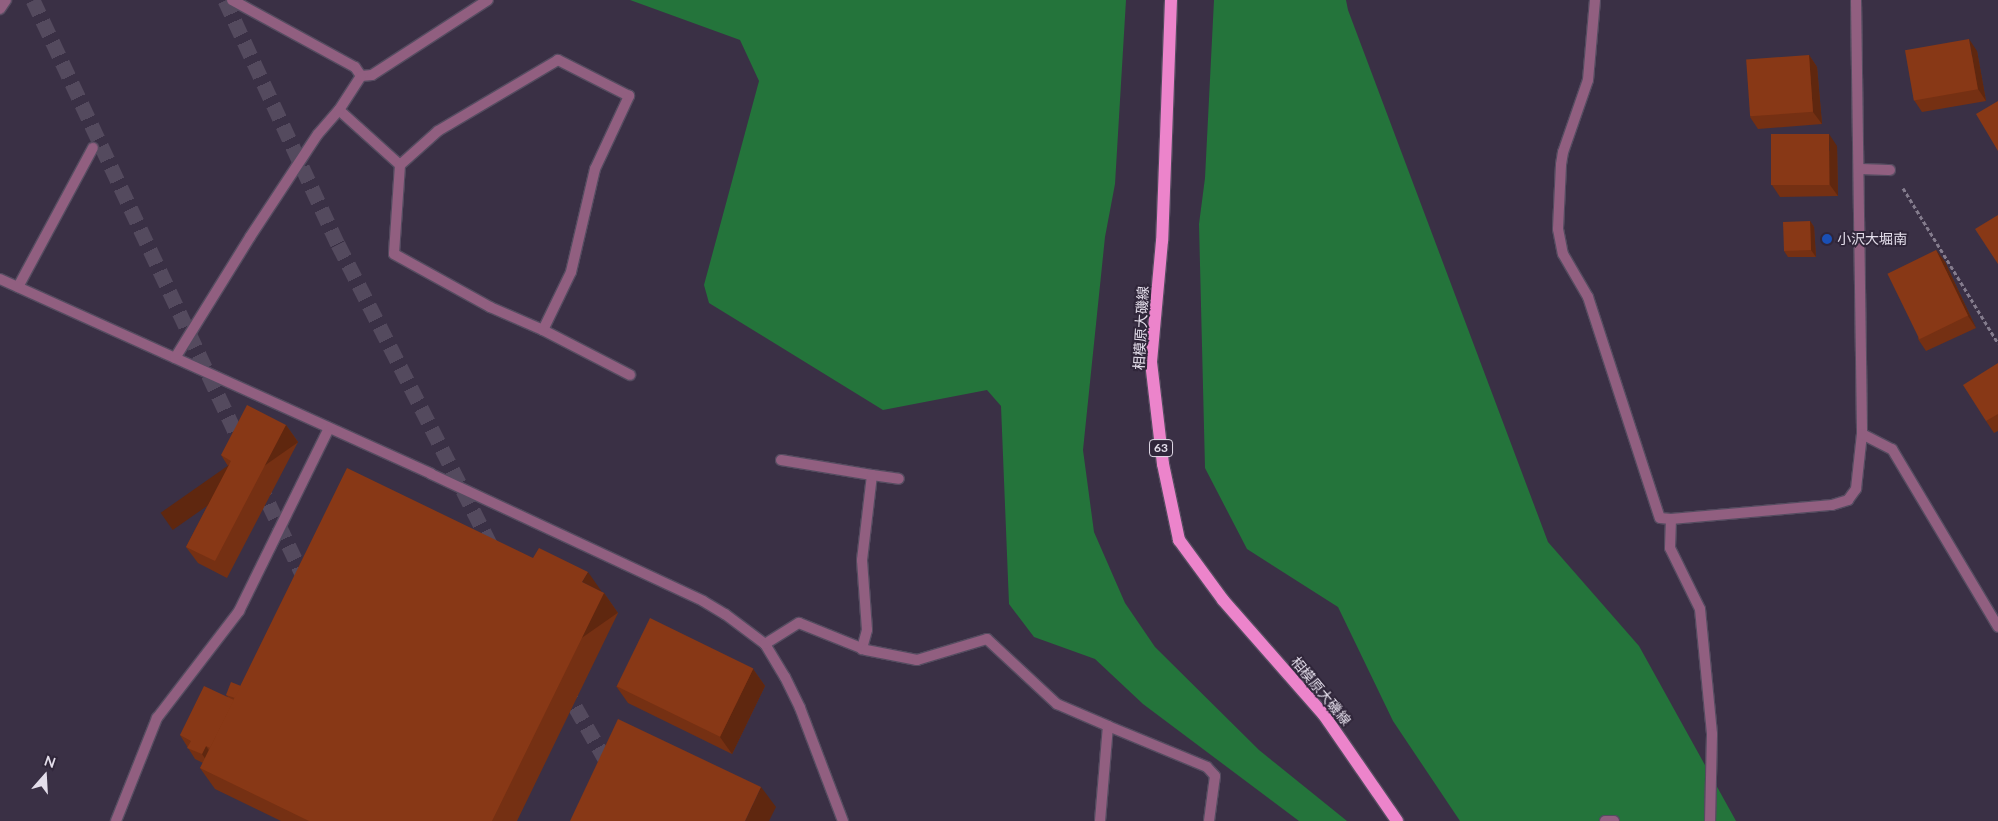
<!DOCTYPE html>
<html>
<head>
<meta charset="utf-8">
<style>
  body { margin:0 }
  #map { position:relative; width:1998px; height:821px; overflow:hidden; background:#3a3045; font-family:Lato,"Noto Sans JP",sans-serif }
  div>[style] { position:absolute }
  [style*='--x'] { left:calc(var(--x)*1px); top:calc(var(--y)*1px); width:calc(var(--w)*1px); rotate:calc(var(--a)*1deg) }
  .forest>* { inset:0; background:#24743b }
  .motorway-tunnel>* { height:15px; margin-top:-7.5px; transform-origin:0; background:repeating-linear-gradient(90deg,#544a5e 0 15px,transparent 0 23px) }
  .path>* { height:3px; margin-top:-1.5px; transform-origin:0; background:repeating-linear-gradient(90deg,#847c8d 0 4px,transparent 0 6.5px) }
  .roads { filter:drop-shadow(1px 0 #554c60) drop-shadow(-1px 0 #554c60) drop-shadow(0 1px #554c60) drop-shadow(0 -1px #554c60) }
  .service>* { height:10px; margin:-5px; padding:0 5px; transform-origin:5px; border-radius:5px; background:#915f80 }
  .minor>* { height:10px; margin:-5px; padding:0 5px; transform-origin:5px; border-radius:5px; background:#915f80 }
  .primary>* { height:12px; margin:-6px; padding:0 6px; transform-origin:6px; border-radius:6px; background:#ec84cb }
  .wall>* { inset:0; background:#753013 }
  .shaded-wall>* { inset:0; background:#5f270f; transform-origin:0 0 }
  .building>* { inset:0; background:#883816; transform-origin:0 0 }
  .dots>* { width:14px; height:14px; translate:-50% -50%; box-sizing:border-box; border:2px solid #30263a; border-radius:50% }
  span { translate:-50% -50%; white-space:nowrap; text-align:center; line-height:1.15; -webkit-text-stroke:4px #30263a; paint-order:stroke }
  .shield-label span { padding:1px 4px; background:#30263a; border:1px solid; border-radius:4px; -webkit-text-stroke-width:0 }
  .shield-label { font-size:12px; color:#e4deeb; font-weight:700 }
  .poi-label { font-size:14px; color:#e4deeb }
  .left { translate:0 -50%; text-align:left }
  .street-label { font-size:14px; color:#e4deeb }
  .north { position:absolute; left:20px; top:751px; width:50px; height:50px; -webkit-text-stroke:4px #30263a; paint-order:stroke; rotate:19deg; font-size:14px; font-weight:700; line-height:20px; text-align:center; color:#e4deeb }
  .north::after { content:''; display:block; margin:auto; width:18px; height:22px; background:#e4deeb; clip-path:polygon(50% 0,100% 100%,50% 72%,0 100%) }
</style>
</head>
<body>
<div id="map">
  <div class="forest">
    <div style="clip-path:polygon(630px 0,1126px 0,1115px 184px,1105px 237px,1083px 450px,1094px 532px,1125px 603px,1155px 647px,1259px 750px,1347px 821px,1299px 821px,1143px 704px,1095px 659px,1034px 637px,1009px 604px,1001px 406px,987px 390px,883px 410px,709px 303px,704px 285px,759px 81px,740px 40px)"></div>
    <div style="clip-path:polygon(1214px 0,1346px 0,1348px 10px,1548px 542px,1639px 646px,1736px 821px,1460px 821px,1393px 721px,1338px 607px,1247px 549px,1205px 468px,1199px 224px,1205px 178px)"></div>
  </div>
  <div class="motorway-tunnel">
    <div style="--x:33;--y:0;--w:493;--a:64.9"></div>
    <div style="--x:225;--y:0;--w:269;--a:65.2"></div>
    <div style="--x:338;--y:244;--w:344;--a:63.1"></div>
    <div style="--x:259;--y:483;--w:112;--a:64.6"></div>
    <div style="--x:564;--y:687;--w:97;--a:60.3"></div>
  </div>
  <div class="path">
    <div style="--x:1903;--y:188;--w:182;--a:58.5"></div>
  </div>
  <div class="roads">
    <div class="service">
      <div style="--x:18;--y:287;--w:158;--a:-61.7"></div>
      <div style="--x:543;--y:330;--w:98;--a:27.3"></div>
    </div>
    <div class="minor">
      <div style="--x:232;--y:0;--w:140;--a:28.6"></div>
      <div style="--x:355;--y:67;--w:11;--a:56"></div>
      <div style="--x:1595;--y:0;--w:80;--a:95"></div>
      <div style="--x:1588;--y:80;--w:76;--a:109.1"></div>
      <div style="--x:1563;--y:152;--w:13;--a:99"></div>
      <div style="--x:1561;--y:165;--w:64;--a:92.7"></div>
      <div style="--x:1558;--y:229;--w:25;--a:79"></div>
      <div style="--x:1563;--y:254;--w:50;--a:59.8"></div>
      <div style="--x:1588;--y:297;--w:232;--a:72"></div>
      <div style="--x:1660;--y:518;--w:11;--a:5"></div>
      <div style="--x:1671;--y:519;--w:162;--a:-5"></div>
      <div style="--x:1832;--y:505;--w:17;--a:-17"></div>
      <div style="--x:1848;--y:500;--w:14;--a:-54"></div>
      <div style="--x:1856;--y:489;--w:55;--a:-83.8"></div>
      <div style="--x:1856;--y:0;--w:434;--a:89.2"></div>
      <div style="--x:1862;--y:434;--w:34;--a:27"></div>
      <div style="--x:1892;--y:449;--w:207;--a:59.2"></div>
      <div style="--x:0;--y:9;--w:11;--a:-56"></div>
      <div style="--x:361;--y:76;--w:11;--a:-5"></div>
      <div style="--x:372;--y:75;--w:138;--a:-32.9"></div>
      <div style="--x:339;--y:110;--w:82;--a:42"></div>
      <div style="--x:400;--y:165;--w:89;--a:93.9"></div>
      <div style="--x:394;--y:254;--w:110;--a:28.9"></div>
      <div style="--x:490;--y:307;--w:58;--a:23.5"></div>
      <div style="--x:543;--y:330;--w:64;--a:-64.2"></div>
      <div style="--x:571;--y:272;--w:106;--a:-76.9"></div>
      <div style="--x:595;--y:169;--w:81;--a:-65"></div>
      <div style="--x:629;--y:96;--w:80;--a:-153.1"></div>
      <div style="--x:558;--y:60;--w:139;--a:149.4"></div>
      <div style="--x:438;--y:131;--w:51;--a:138.2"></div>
      <div style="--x:1859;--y:169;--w:31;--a:2"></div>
      <div style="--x:0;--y:279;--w:473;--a:24.3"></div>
      <div style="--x:431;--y:474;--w:300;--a:25"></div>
      <div style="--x:703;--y:601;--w:26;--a:31"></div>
      <div style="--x:725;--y:614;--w:50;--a:36.9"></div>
      <div style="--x:765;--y:644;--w:39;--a:59"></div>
      <div style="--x:785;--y:677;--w:34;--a:64"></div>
      <div style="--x:800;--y:708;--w:121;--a:69.2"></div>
      <div style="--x:175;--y:358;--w:142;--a:-58.2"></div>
      <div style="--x:250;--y:237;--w:123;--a:-56.6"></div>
      <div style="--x:318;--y:134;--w:32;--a:-49"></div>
      <div style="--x:339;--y:110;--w:40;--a:-57.1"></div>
      <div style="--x:781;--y:460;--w:92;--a:9.4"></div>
      <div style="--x:872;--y:475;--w:86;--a:96.7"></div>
      <div style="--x:862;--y:560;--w:70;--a:85.9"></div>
      <div style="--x:867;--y:630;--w:20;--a:105"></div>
      <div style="--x:872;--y:475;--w:27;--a:8"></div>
      <div style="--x:1671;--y:519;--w:29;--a:92"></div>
      <div style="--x:1670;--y:548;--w:68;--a:63.8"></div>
      <div style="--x:1700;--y:609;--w:126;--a:84.5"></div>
      <div style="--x:1712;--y:734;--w:87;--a:91.3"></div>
      <div style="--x:765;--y:644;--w:40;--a:-32"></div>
      <div style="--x:799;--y:623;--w:72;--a:21.9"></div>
      <div style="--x:866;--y:650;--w:52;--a:11.1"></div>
      <div style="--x:917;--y:660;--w:73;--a:-16.7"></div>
      <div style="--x:987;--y:639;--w:96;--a:42.9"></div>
      <div style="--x:1057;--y:704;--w:56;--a:23.3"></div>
      <div style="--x:116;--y:821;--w:111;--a:-68.3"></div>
      <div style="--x:157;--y:718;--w:135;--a:-52.5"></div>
      <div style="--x:239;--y:611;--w:204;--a:-63.8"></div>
      <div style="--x:1100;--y:821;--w:95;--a:-85.2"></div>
      <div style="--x:1108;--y:726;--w:107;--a:22.5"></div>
      <div style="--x:1207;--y:767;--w:12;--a:48"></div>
      <div style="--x:1215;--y:776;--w:45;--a:97.6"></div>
      <div style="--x:1605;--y:821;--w:9;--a:0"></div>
    </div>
    <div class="primary">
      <div style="--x:1171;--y:0;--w:241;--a:92.1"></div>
      <div style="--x:1162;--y:241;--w:121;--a:95.2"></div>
      <div style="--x:1151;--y:362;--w:103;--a:83.3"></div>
      <div style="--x:1163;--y:464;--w:78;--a:78.1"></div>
      <div style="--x:1179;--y:540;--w:74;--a:53.7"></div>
      <div style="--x:1223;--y:600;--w:153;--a:48.7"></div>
      <div style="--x:1324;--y:715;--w:129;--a:55.4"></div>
    </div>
  </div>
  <div class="wall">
    <div style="clip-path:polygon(1977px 51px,1986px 101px,1922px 112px,1914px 100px)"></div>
    <div style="clip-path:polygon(1809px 55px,1817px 67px,1822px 124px,1758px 129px,1750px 117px)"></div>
    <div style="clip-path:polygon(1837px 146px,1838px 196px,1780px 197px,1772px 185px)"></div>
    <div style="clip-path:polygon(1810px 221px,1814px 227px,1816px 257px,1788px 257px,1784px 251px)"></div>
    <div style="clip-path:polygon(1936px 250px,1945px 262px,1976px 328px,1926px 351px,1918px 339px)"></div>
    <div style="clip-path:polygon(1998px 363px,1998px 431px,1994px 433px,1986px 421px)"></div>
    <div style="clip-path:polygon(286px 425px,298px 442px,227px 578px,198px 563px,186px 547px,228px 466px,221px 455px)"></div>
    <div style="clip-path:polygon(602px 592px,604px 593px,618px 613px,517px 821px,281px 821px,215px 789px,200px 768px,203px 763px,195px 759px,180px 735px,228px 697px,226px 695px,241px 686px)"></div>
    <div style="clip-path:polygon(753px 669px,765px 686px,732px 754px,628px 703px,616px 686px)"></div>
  </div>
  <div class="shaded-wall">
    <div style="clip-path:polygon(1969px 39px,1977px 51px,1986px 101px,1978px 89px)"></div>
    <div style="clip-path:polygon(1809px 55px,1817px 67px,1822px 124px,1813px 112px)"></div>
    <div style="clip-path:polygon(1829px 134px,1837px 146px,1838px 196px,1830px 185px)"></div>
    <div style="clip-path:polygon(1810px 221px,1814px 227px,1816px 257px,1811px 250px)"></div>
    <div style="clip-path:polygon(1936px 250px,1945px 262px,1976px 328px,1968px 316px)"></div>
    <div style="left:286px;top:425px;width:21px;height:153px;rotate:55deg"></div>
    <div style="clip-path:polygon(588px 572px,602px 592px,582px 582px)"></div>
    <div style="left:604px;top:593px;width:24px;height:254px;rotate:55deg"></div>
    <div style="clip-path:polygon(753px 669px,765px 686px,732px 754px,720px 737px)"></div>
    <div style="clip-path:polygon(206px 746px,214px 758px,210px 766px,202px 754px)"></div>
    <div style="clip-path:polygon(761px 787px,776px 807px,769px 821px,745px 821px)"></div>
  </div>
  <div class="building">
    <div style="left:1969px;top:39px;width:51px;height:65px;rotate:80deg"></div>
    <div style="left:1809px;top:55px;width:57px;height:63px;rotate:86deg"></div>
    <div style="clip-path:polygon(1998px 101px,1998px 151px,1976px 114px)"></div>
    <div style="left:1771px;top:134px;width:58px;height:51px"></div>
    <div style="clip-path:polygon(1998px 215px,1998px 264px,1975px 229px)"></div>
    <div style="left:1810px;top:221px;width:29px;height:27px;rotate:88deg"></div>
    <div style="left:1936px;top:250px;width:73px;height:54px;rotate:64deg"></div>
    <div style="clip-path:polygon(1998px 363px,1998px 414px,1986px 421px,1963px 385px)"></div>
    <div style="clip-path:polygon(247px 405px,286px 425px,215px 561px,186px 547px,231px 461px,221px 455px)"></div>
    <div style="clip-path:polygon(347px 468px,533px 558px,539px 548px,588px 572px,582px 582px,604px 593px,492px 821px,309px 821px,200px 768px)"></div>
    <div style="left:650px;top:618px;width:115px;height:76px;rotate:26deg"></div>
    <div style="clip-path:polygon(231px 682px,241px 686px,235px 698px,226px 695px)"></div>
    <div style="clip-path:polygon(204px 686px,234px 700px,210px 748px,206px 746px,202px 754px,187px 748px,191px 741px,180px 735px)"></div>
    <div style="clip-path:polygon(618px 719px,761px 787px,745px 821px,570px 821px)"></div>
  </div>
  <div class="dots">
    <div style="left:1827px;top:239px;background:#1a4fb4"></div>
  </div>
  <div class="shield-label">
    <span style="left:1161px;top:448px">63</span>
  </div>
  <div class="poi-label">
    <span class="left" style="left:1837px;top:239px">小沢大堀南</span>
  </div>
  <div class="street-label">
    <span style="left:1141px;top:328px;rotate:-87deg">相模原大磯線</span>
    <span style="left:1321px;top:691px;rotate:50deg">相模原大磯線</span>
  </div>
  <div class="north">N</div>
</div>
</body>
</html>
